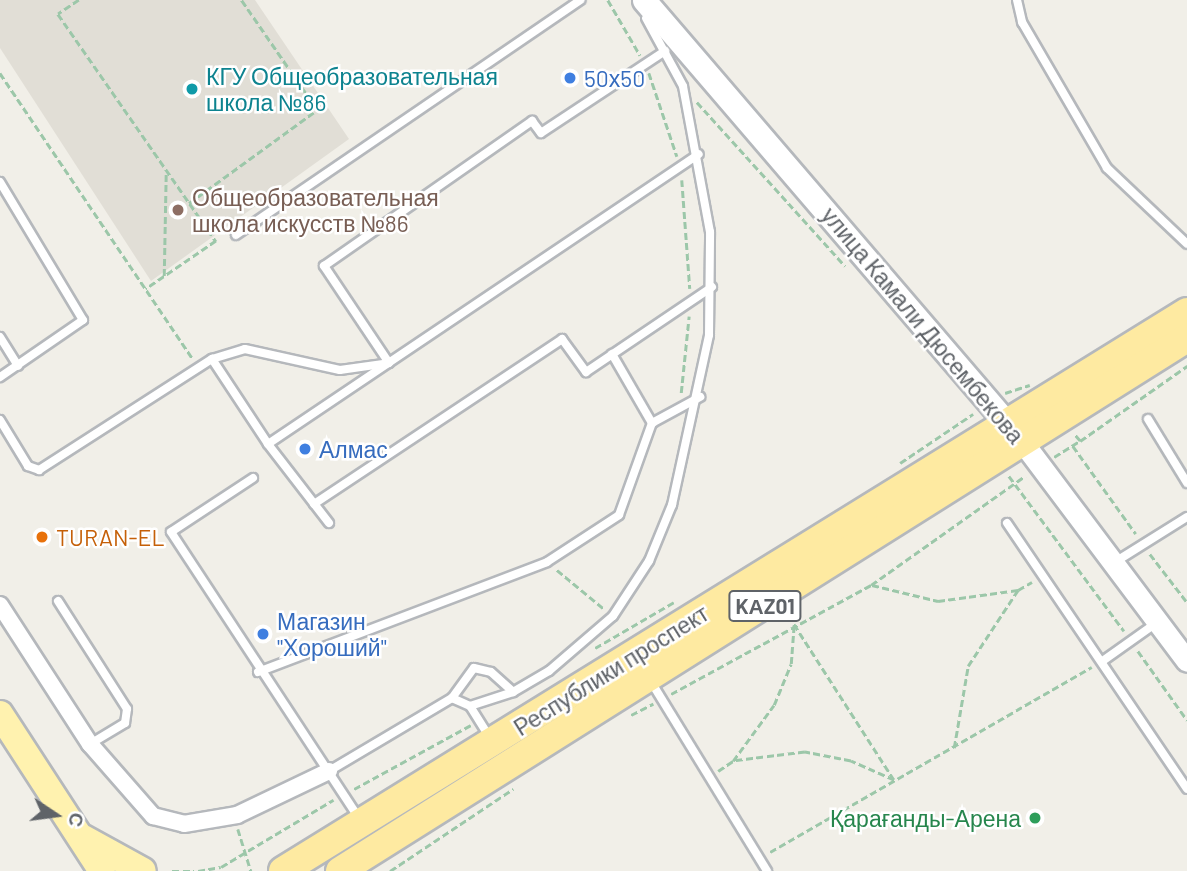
<!DOCTYPE html>
<html>
<head>
<meta charset="utf-8">
<style>
  body { margin:0 }
  #map { position:relative; width:1187px; height:871px; overflow:hidden; background:#f1efe8; font-family:Barlow,sans-serif }
  div>[style] { position:absolute }
  [style*='--x'] { left:calc(var(--x)*1px); top:calc(var(--y)*1px); width:calc(var(--w)*1px); rotate:calc(var(--a)*1deg) }
  .education>* { inset:0; background:#e1ded6 }
  .path>* { height:2.5px; margin-top:-1.25px; transform-origin:0; background:repeating-linear-gradient(90deg,#9cc7a9 0 7px,transparent 0 10.5px) }
  .roads { filter:drop-shadow(2px 0 #b5b8bc) drop-shadow(-2px 0 #b5b8bc) drop-shadow(0 2px #b5b8bc) drop-shadow(0 -2px #b5b8bc) }
  .service>* { height:8px; margin:-4px; padding:0 4px; transform-origin:4px; border-radius:4px; background:#fff }
  .minor>* { height:16px; margin:-8px; padding:0 8px; transform-origin:8px; border-radius:8px; background:#fff }
  .tertiary>* { height:21px; margin:-10.5px; padding:0 10.5px; transform-origin:10.5px; border-radius:10.5px; background:#fff }
  .secondary>* { height:23px; margin:-11.5px; padding:0 11.5px; transform-origin:11.5px; border-radius:11.5px; background:#fff }
  .primary>* { height:26px; margin:-13px; padding:0 13px; transform-origin:13px; border-radius:13px; background:#fff2af }
  .trunk>* { height:28px; margin:-14px; padding:0 14px; transform-origin:14px; border-radius:14px; background:#feeaa1 }
  .dots>* { width:19px; height:19px; translate:-50% -50%; box-sizing:border-box; border:4px solid #fff; border-radius:50% }
  span { translate:-50% -50%; white-space:nowrap; text-align:center; line-height:1.15; -webkit-text-stroke:5px #fff; paint-order:stroke }
  .shield-label span { padding:2px 5px; background:#fff; border:2px solid; border-radius:5px; -webkit-text-stroke-width:0 }
  .shield-label { font-size:21px; color:#5f6368; font-weight:700 }
  .culture-label { font-size:23px; color:#0d838f }
  .left { translate:0 -50%; text-align:left }
  .shop-label { font-size:23px; color:#366cbe }
  .education-label { font-size:23px; color:#785e54 }
  .street-label { font-size:23px; color:#5f6368 }
  .food-label { font-size:23px; color:#c56008 }
  .leisure-label { font-size:23px; color:#27864d }
  .right { translate:-100% -50%; text-align:right }
  .north { position:absolute; left:21px; top:780px; width:70px; height:70px; -webkit-text-stroke:5px #fff; paint-order:stroke; rotate:103deg; font-size:19px; font-weight:700; line-height:28px; text-align:center; color:#5f6368 }
  .north::after { content:''; display:block; margin:auto; width:24px; height:32px; background:#5f6368; clip-path:polygon(50% 0,100% 100%,50% 72%,0 100%) }
</style>
</head>
<body>
<div id="map">
  <div class="education">
    <div style="clip-path:polygon(0 0,255px 0,349px 139px,151px 281px,0 48px)"></div>
  </div>
  <div class="path">
    <div style="--x:79;--y:0;--w:25;--a:146"></div>
    <div style="--x:58;--y:14;--w:277;--a:55.2"></div>
    <div style="--x:216;--y:241;--w:85;--a:145.6"></div>
    <div style="--x:608;--y:0;--w:64;--a:59.8"></div>
    <div style="--x:0;--y:73;--w:345;--a:56"></div>
    <div style="--x:649;--y:73;--w:88;--a:71.4"></div>
    <div style="--x:697;--y:102;--w:221;--a:47.9"></div>
    <div style="--x:682;--y:180;--w:109;--a:85.8"></div>
    <div style="--x:189;--y:203;--w:158;--a:-36"></div>
    <div style="--x:317;--y:110;--w:134;--a:-124.6"></div>
    <div style="--x:164;--y:276;--w:105;--a:-88.9"></div>
    <div style="--x:681;--y:393;--w:77;--a:-84.1"></div>
    <div style="--x:1005;--y:393;--w:26;--a:-18"></div>
    <div style="--x:1080;--y:441;--w:131;--a:-35"></div>
    <div style="--x:1073;--y:446;--w:108;--a:54.4"></div>
    <div style="--x:1054;--y:457;--w:31;--a:-32"></div>
    <div style="--x:1080;--y:441;--w:9;--a:-131"></div>
    <div style="--x:900;--y:463;--w:88;--a:-33.9"></div>
    <div style="--x:1009;--y:476;--w:193;--a:53.4"></div>
    <div style="--x:1150;--y:554;--w:61;--a:52.4"></div>
    <div style="--x:557;--y:570;--w:60;--a:39.6"></div>
    <div style="--x:872;--y:585;--w:68;--a:13.6"></div>
    <div style="--x:938;--y:601;--w:81;--a:-7.8"></div>
    <div style="--x:1018;--y:590;--w:16;--a:-30"></div>
    <div style="--x:794;--y:624;--w:185;--a:57.3"></div>
    <div style="--x:894;--y:780;--w:47;--a:-156.2"></div>
    <div style="--x:851;--y:761;--w:47;--a:-168.9"></div>
    <div style="--x:805;--y:752;--w:73;--a:172.9"></div>
    <div style="--x:733;--y:761;--w:69;--a:-53.8"></div>
    <div style="--x:774;--y:705;--w:44;--a:-67.5"></div>
    <div style="--x:791;--y:664;--w:40;--a:-85.7"></div>
    <div style="--x:595;--y:648;--w:91;--a:-30.2"></div>
    <div style="--x:1138;--y:651;--w:85;--a:54.6"></div>
    <div style="--x:671;--y:694;--w:228;--a:-28.6"></div>
    <div style="--x:871;--y:585;--w:189;--a:-35.3"></div>
    <div style="--x:631;--y:715;--w:25;--a:-27"></div>
    <div style="--x:954;--y:748;--w:83;--a:-80.3"></div>
    <div style="--x:968;--y:666;--w:91;--a:-56.7"></div>
    <div style="--x:718;--y:771;--w:18;--a:-34"></div>
    <div style="--x:354;--y:789;--w:133;--a:-28.7"></div>
    <div style="--x:238;--y:829;--w:44;--a:72.8"></div>
    <div style="--x:770;--y:852;--w:371;--a:-29.9"></div>
    <div style="--x:172;--y:871;--w:22;--a:0"></div>
    <div style="--x:198;--y:871;--w:23;--a:-10"></div>
    <div style="--x:221;--y:867;--w:131;--a:-30.9"></div>
    <div style="--x:390;--y:871;--w:148;--a:-33.7"></div>
  </div>
  <div class="roads">
    <div class="service">
      <div style="--x:1017;--y:0;--w:23;--a:77"></div>
      <div style="--x:1022;--y:22;--w:169;--a:59.8"></div>
      <div style="--x:1107;--y:168;--w:110;--a:43.5"></div>
      <div style="--x:0;--y:182;--w:161;--a:59"></div>
      <div style="--x:83;--y:320;--w:101;--a:145.5"></div>
      <div style="--x:236;--y:235;--w:417;--a:-34.3"></div>
      <div style="--x:0;--y:337;--w:34;--a:58"></div>
      <div style="--x:612;--y:354;--w:80;--a:59.9"></div>
      <div style="--x:212;--y:359;--w:34;--a:-17"></div>
      <div style="--x:245;--y:349;--w:97;--a:12.5"></div>
      <div style="--x:340;--y:370;--w:49;--a:-8.1"></div>
      <div style="--x:389;--y:363;--w:117;--a:-123.8"></div>
      <div style="--x:324;--y:266;--w:254;--a:-34.9"></div>
      <div style="--x:532;--y:121;--w:15;--a:53"></div>
      <div style="--x:541;--y:133;--w:149;--a:-33.5"></div>
      <div style="--x:1148;--y:419;--w:75;--a:58.6"></div>
      <div style="--x:0;--y:420;--w:54;--a:58.7"></div>
      <div style="--x:28;--y:466;--w:12;--a:20"></div>
      <div style="--x:39;--y:470;--w:206;--a:-32.7"></div>
      <div style="--x:212;--y:359;--w:102;--a:56.6"></div>
      <div style="--x:253;--y:478;--w:98;--a:146.6"></div>
      <div style="--x:171;--y:532;--w:342;--a:56.7"></div>
      <div style="--x:314;--y:504;--w:298;--a:-33.6"></div>
      <div style="--x:562;--y:339;--w:41;--a:54"></div>
      <div style="--x:586;--y:372;--w:152;--a:-34"></div>
      <div style="--x:329;--y:523;--w:100;--a:-127.7"></div>
      <div style="--x:268;--y:444;--w:519;--a:-33.93"></div>
      <div style="--x:1007;--y:523;--w:321;--a:55.9"></div>
      <div style="--x:1115;--y:562;--w:85;--a:-32"></div>
      <div style="--x:58;--y:601;--w:128;--a:57.4"></div>
      <div style="--x:127;--y:709;--w:14;--a:98"></div>
      <div style="--x:125;--y:723;--w:41;--a:149"></div>
      <div style="--x:1104;--y:660;--w:64;--a:-35.4"></div>
      <div style="--x:258;--y:672;--w:309;--a:-20.8"></div>
      <div style="--x:547;--y:562;--w:86;--a:-33.1"></div>
      <div style="--x:619;--y:515;--w:98;--a:-70.3"></div>
      <div style="--x:652;--y:423;--w:55;--a:-28.4"></div>
      <div style="--x:650;--y:680;--w:224;--a:58.5"></div>
      <div style="--x:452;--y:698;--w:37;--a:-54"></div>
      <div style="--x:474;--y:668;--w:17;--a:13"></div>
      <div style="--x:491;--y:672;--w:30;--a:42"></div>
      <div style="--x:513;--y:692;--w:42;--a:-30.3"></div>
      <div style="--x:549;--y:671;--w:84;--a:-40.7"></div>
      <div style="--x:613;--y:616;--w:66;--a:-56.8"></div>
      <div style="--x:649;--y:561;--w:61;--a:-67.7"></div>
      <div style="--x:672;--y:505;--w:174;--a:-77.7"></div>
      <div style="--x:709;--y:335;--w:103;--a:-89.4"></div>
      <div style="--x:710;--y:232;--w:148;--a:-100.5"></div>
      <div style="--x:683;--y:86;--w:77;--a:-118.6"></div>
      <div style="--x:470;--y:706;--w:45;--a:-18"></div>
      <div style="--x:329;--y:771;--w:143;--a:-30.7"></div>
      <div style="--x:452;--y:698;--w:20;--a:24"></div>
      <div style="--x:470;--y:706;--w:38;--a:58"></div>
    </div>
    <div class="minor">
      <div style="--x:0;--y:605;--w:166;--a:57.1"></div>
      <div style="--x:90;--y:744;--w:96;--a:48.8"></div>
      <div style="--x:153;--y:816;--w:32;--a:14"></div>
      <div style="--x:184;--y:824;--w:54;--a:-9.6"></div>
      <div style="--x:237;--y:815;--w:102;--a:-25.6"></div>
    </div>
    <div class="tertiary">
      <div style="--x:1024;--y:444;--w:271;--a:53.1"></div>
    </div>
    <div class="secondary">
      <div style="--x:644;--y:0;--w:574;--a:49.38"></div>
    </div>
    <div class="primary">
      <div style="--x:0;--y:714;--w:187;--a:57"></div>
      <div style="--x:83;--y:838;--w:68;--a:28.8"></div>
    </div>
    <div class="trunk">
      <div style="--x:283;--y:871;--w:1063;--a:-31.73"></div>
      <div style="--x:340;--y:871;--w:1001;--a:-32.18"></div>
    </div>
  </div>
  <div class="dots">
    <div style="left:570px;top:78px;background:#3f7fe0"></div>
    <div style="left:192px;top:89px;background:#0f9aa8"></div>
    <div style="left:178px;top:210px;background:#8d6e63"></div>
    <div style="left:305px;top:449px;background:#3f7fe0"></div>
    <div style="left:42px;top:537px;background:#e8710a"></div>
    <div style="left:263px;top:634px;background:#3f7fe0"></div>
    <div style="left:1035px;top:818px;background:#2e9e5b"></div>
  </div>
  <div class="shield-label">
    <span style="left:765px;top:606px">KАZ01</span>
  </div>
  <div class="culture-label">
    <span class="left" style="left:206px;top:89px">КГУ Общеобразовательная<br>школа №86</span>
  </div>
  <div class="shop-label">
    <span class="left" style="left:584px;top:78px">50х50</span>
    <span class="left" style="left:319px;top:449px">Алмас</span>
    <span class="left" style="left:277px;top:634px">Магазин<br>"Хороший"</span>
  </div>
  <div class="education-label">
    <span class="left" style="left:192px;top:210px">Общеобразовательная<br>школа искусств №86</span>
  </div>
  <div class="street-label">
    <span style="left:923px;top:325px;rotate:50deg">улица Камали Дюсембекова</span>
    <span style="left:611px;top:670px;rotate:-32deg">Республики проспект</span>
  </div>
  <div class="food-label">
    <span class="left" style="left:56px;top:537px">TURAN-EL</span>
  </div>
  <div class="leisure-label">
    <span class="right" style="left:1021px;top:818px">Қарағанды-Арена</span>
  </div>
  <div class="north">С</div>
</div>
</body>
</html>
